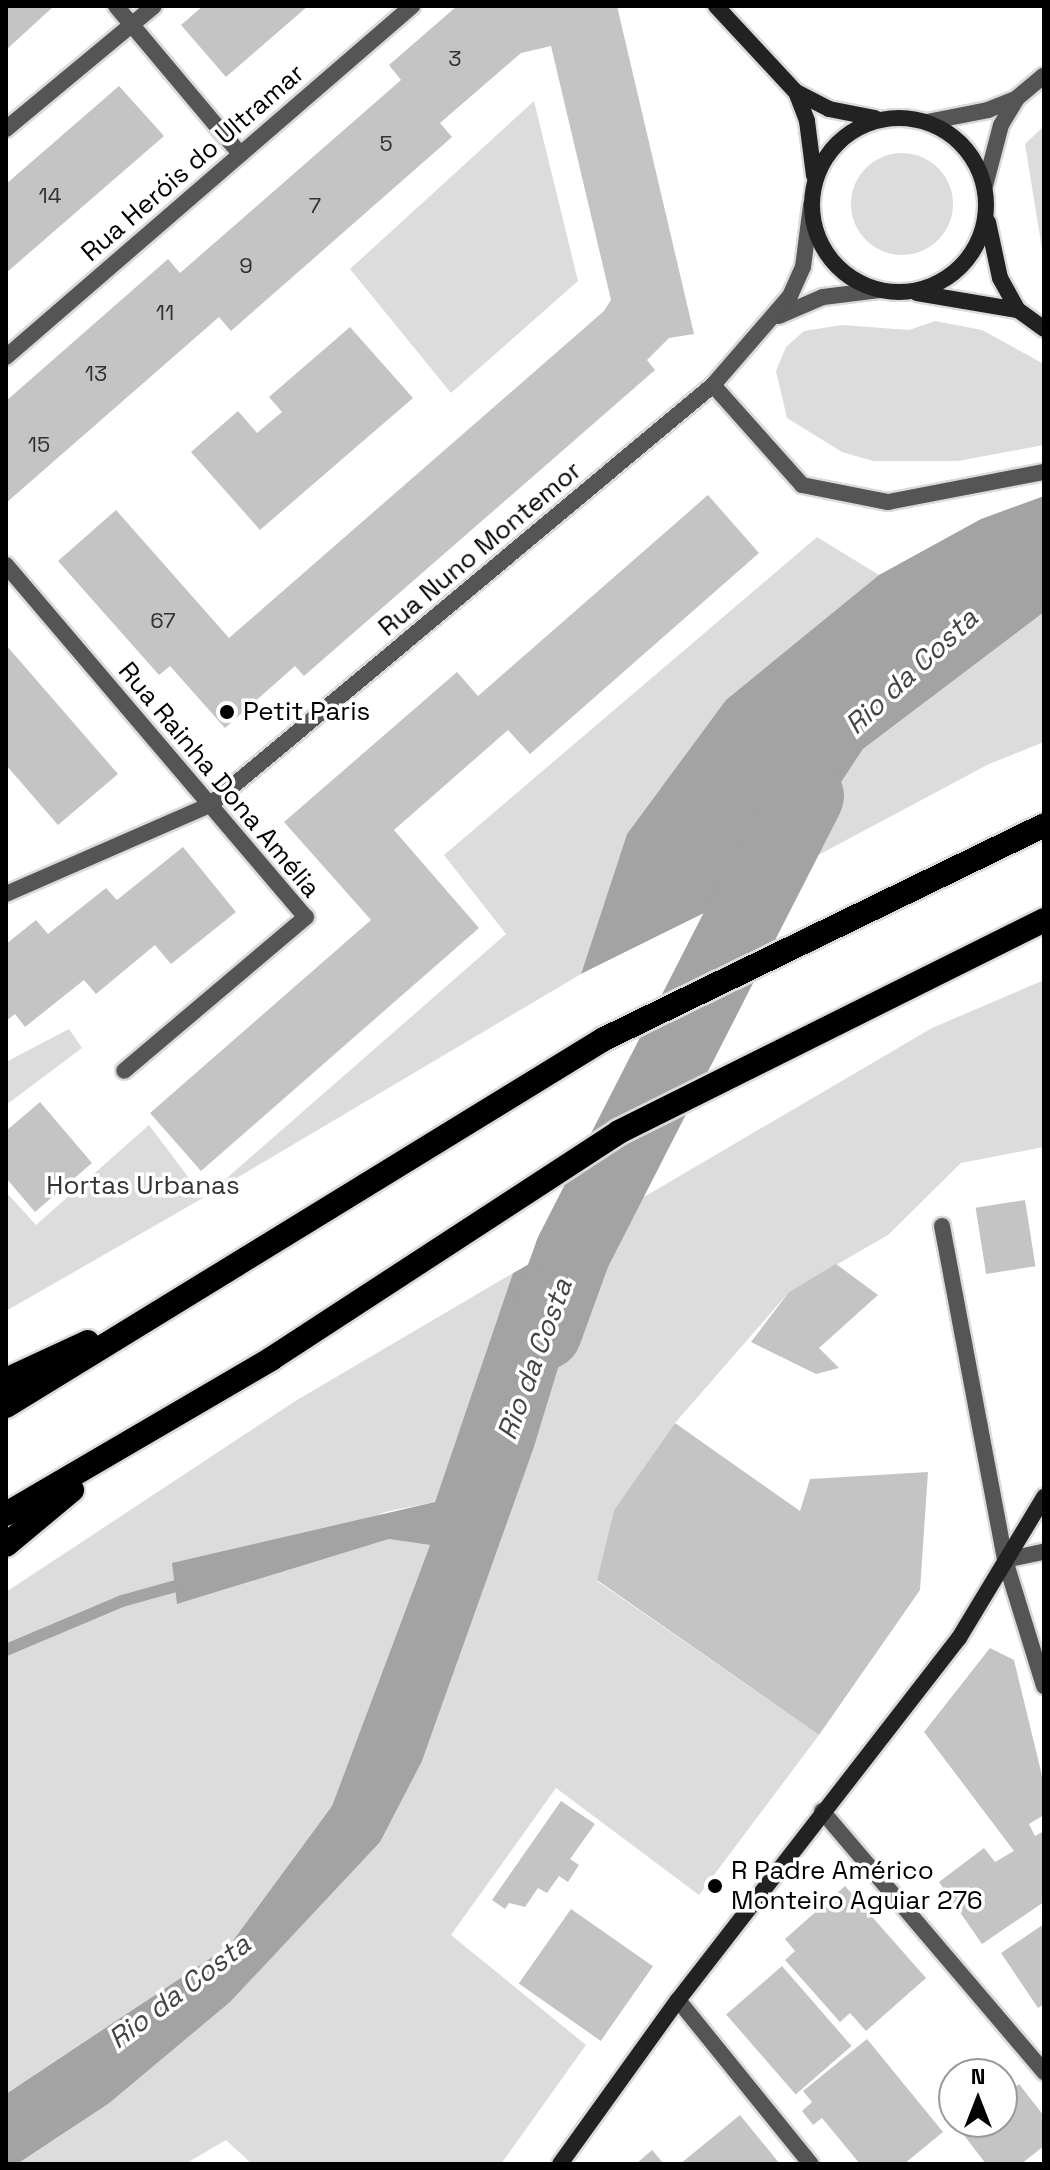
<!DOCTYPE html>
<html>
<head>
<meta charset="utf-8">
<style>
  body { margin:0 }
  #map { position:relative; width:1050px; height:2170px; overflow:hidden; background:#fff; font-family:"Space Grotesk",sans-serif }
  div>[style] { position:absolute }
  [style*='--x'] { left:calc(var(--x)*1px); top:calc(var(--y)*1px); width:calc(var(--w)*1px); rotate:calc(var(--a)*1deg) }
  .green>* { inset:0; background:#dcdcdc }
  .round { border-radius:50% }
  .water>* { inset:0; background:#a3a3a3 }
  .pier>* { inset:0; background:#fff }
  .stream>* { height:12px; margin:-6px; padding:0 6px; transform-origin:6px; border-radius:6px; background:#a3a3a3 }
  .river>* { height:76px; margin:-38px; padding:0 38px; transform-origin:38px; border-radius:38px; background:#a3a3a3 }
  .building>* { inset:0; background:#c4c4c4; transform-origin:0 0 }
  .roads { filter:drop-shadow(2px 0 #dbdbdb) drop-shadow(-2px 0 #dbdbdb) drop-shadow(0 2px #dbdbdb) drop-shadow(0 -2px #dbdbdb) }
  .lane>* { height:16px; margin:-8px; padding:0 8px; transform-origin:8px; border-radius:8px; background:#555 }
  .street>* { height:16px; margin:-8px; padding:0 8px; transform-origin:8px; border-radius:8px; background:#555 }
  .secondary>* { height:16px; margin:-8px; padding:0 8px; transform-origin:8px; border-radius:8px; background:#222 }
  .secondary>.ring { margin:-8px; padding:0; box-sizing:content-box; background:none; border:16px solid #222; border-radius:50% }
  .highway>* { height:24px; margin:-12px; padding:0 12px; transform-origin:12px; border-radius:12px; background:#000 }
  .dots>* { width:22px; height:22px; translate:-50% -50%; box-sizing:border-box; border:4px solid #fff; border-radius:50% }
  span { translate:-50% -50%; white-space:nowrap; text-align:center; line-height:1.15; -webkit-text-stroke:7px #fff; paint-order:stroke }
  .number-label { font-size:22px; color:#313131 }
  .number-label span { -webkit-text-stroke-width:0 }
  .street-label { font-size:26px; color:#000 }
  .poi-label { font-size:26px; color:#000 }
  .left { translate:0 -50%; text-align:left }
  .park-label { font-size:26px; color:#333 }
  .water-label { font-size:28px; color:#444; font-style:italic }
  .frame { position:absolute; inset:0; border:8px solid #000; pointer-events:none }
  .north { position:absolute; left:938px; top:2058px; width:80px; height:80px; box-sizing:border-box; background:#fff; border:2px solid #999; border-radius:50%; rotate:0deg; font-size:22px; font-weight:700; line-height:32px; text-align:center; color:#000 }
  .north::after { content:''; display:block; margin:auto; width:28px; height:36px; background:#000; clip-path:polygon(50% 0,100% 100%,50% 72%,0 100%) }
</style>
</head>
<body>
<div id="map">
  <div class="green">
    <div style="clip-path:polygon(534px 101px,578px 281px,451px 393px,350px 269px)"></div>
    <div style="clip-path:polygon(1044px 126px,1044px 261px,1025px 144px)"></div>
    <div class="round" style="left:851px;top:153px;width:102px;height:102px"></div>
    <div style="clip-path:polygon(935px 321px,982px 330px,1044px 364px,1044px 445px,958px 461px,873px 461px,842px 452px,787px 418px,776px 371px,786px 347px,804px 331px,842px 325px,909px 330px)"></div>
    <div style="clip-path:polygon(817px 537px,879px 575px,726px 701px,627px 834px,581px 974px,203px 1198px,6px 1311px,6px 1192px,36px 1225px,149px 1125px,204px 1198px,506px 934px,444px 855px)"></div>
    <div style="clip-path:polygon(1044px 612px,1044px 742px,989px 764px,779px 876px,863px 749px)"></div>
    <div style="clip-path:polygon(1044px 980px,1044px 1147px,961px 1163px,888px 1235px,789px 1292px,675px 1423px,614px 1510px,597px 1581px,819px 1735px,699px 1895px,556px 1788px,451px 1935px,586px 2045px,501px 2164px,252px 2164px,226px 2140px,185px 2164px,17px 2164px,108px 2104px,68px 2053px,6px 2094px,6px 1592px,297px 1400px,513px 1273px,435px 1502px,385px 1512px,177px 1604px,389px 1539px,430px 1545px,332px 1806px,229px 1946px,422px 1761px,534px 1447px,603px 1221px,932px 1028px)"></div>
    <div style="clip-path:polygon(69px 1029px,82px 1048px,6px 1105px,6px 1062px)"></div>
  </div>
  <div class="water">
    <div style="clip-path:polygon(1044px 496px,1044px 612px,863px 749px,779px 876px,581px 974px,627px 834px,726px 700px,879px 575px,981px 519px)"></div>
    <div style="clip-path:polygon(603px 1221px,534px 1447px,422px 1761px,380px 1842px,230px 2002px,108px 2104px,17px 2164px,6px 2164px,6px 2094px,229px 1946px,332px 1806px,430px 1545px,389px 1539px,177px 1604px,172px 1563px,435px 1502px,513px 1273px)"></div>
  </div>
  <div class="pier">
    <div style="clip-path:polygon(787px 872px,781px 880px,577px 976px,779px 876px)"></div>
    <div style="clip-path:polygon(601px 1217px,606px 1219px,508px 1276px,511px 1270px)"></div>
  </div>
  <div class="stream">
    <div style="--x:6;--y:1650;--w:126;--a:-22.9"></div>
    <div style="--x:122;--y:1601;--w:71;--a:-15.6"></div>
  </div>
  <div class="river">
    <div style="--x:544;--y:1332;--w:85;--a:-70.1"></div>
    <div style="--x:573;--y:1252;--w:512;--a:-62.93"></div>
  </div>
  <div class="building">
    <div style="clip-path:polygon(6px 6px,54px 6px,6px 50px)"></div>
    <div style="clip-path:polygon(203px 6px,308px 6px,226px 77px,181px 25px)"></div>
    <div style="clip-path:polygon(457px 6px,617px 6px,694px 334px,669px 338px,647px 360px,655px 370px,304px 676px,295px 666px,225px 728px,170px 666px,159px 675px,58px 561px,116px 510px,229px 638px,604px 311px,611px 300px,551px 46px,521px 53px,440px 123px,452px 137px,231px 331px,219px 317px,6px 503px,6px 401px,168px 259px,180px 273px,401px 80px,389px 65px)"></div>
    <div style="clip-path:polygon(119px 86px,164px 136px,6px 273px,6px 184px)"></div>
    <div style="clip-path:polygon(350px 327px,413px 398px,260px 530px,191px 452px,238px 411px,257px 433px,282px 412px,269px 397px)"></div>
    <div style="clip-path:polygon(708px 495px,759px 553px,530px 754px,508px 730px,394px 830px,479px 928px,201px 1171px,150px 1113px,371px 920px,284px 822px,457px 672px,478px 696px)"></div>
    <div style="clip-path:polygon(6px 645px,118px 774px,58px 825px,6px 765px)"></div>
    <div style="clip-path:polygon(183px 847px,236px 912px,171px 964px,155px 945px,96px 994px,84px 980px,25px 1027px,15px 1014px,6px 1021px,6px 944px,36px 920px,48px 934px,106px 888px,117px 900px)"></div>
    <div style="clip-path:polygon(40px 1102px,92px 1163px,35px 1212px,6px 1178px,6px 1131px)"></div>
    <div style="left:1025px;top:1200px;width:67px;height:50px;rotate:81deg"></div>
    <div style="clip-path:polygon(836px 1264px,878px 1295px,819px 1348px,839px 1368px,816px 1374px,751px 1342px,789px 1292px)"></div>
    <div style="clip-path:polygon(675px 1423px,800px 1511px,810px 1479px,928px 1472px,920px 1590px,819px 1735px,597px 1580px,614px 1510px)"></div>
    <div style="clip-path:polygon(990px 1648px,1014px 1660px,1044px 1784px,1044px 1815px,1029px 1824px,1035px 1836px,1044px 1831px,1044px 1902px,982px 1944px,939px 1882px,984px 1848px,995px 1862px,1014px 1851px,924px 1732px)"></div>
    <div style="clip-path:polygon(561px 1801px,595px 1824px,570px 1859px,579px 1865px,568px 1882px,559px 1876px,547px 1893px,538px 1888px,525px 1907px,509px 1903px,505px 1909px,492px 1900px)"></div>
    <div style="clip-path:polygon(845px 1886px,926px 1978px,866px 2031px,850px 2013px,840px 2022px,785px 1960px,795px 1951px,785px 1939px)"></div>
    <div style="left:571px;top:1909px;width:100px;height:91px;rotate:35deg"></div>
    <div style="clip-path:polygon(1044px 1924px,1044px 2004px,1038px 2008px,1001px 1953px)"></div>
    <div style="left:782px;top:1966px;width:106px;height:74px;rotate:49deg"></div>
    <div style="clip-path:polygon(867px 2039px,943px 2132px,904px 2164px,860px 2164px,822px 2118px,813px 2125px,802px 2111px,812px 2102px,803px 2091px)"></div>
    <div style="clip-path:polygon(1019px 2084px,1044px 2116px,1044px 2146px,1021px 2164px,986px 2164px,960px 2130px,970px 2122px,1002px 2122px,1002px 2097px)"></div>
    <div style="clip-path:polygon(740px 2115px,780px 2164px,680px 2164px)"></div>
    <div style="clip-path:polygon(652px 2150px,664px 2164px,636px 2164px)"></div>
  </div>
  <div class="roads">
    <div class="lane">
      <div style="--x:927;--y:122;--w:62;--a:-11.1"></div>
      <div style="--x:988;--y:110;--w:31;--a:-22"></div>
      <div style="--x:1017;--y:98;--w:35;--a:-40"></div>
      <div style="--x:985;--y:186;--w:63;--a:-75.3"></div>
      <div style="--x:1001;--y:125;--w:31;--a:-59"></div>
      <div style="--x:713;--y:385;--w:134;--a:48.3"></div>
      <div style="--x:802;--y:485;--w:88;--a:11.2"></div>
      <div style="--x:888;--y:502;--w:159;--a:-10.9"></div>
      <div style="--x:942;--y:1226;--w:340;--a:79.3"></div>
      <div style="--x:1005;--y:1560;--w:40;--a:-12"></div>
    </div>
    <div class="street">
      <div style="--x:116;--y:6;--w:193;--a:50"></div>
      <div style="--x:6;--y:129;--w:192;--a:-39.7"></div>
      <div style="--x:779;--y:316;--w:48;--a:-23.4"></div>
      <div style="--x:823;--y:297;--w:57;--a:-7"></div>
      <div style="--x:6;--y:357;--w:537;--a:-40.84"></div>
      <div style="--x:6;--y:565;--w:462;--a:49.6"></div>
      <div style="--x:306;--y:917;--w:238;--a:139.8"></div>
      <div style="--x:6;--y:894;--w:223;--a:-23.6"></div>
      <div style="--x:210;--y:805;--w:655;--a:-39.86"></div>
      <div style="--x:713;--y:385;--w:118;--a:-49.1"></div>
      <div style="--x:790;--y:296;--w:32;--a:-66"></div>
      <div style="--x:803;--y:267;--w:63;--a:-82.6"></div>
      <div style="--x:1005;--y:1560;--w:132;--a:72.8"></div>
      <div style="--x:822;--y:1811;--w:343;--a:49.6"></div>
      <div style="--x:678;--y:2000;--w:211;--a:51"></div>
    </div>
    <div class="secondary">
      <div style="--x:716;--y:6;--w:117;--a:47.1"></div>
      <div style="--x:796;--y:92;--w:37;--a:27"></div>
      <div style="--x:829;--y:109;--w:47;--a:11.1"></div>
      <div style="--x:796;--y:92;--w:31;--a:69"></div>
      <div style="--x:807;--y:121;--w:55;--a:82.7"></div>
      <div class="ring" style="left:812px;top:118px;width:158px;height:158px"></div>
      <div style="--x:988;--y:222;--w:57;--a:77.9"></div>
      <div style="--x:1000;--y:278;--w:37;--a:61"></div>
      <div style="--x:1018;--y:310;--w:32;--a:36"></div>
      <div style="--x:917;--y:293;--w:102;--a:9.6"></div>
      <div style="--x:560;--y:2164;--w:202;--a:-54.3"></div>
      <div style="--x:678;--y:2000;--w:458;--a:-52.2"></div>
      <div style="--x:959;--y:1638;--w:165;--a:-58.9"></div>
    </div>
    <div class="highway">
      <div style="--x:6;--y:1380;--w:90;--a:-24.9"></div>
      <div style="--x:6;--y:1406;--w:702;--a:-31.54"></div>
      <div style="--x:604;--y:1039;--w:489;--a:-25.9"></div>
      <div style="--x:6;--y:1514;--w:307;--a:-30.3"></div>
      <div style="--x:271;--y:1359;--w:415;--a:-33.1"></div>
      <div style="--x:619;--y:1132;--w:475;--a:-26.5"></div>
      <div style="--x:6;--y:1545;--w:86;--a:-39.8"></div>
    </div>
  </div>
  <div class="dots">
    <div style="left:227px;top:712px;background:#000"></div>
    <div style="left:715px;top:1886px;background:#000"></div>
  </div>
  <div class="number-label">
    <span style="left:455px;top:59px">3</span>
    <span style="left:386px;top:144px">5</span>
    <span style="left:50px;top:196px">14</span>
    <span style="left:315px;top:206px">7</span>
    <span style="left:246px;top:266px">9</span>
    <span style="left:165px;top:313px">11</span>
    <span style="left:96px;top:374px">13</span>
    <span style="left:39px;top:445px">15</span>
    <span style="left:163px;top:621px">67</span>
  </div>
  <div class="street-label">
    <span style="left:193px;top:163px;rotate:-41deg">Rua Heróis do Ultramar</span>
    <span style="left:480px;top:549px;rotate:-40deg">Rua Nuno Montemor</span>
    <span style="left:219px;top:780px;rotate:50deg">Rua Rainha Dona Amélia</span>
  </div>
  <div class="poi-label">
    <span class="left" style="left:243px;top:712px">Petit Paris</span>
    <span class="left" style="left:731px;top:1886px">R Padre Américo<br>Monteiro Aguiar 276</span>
  </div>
  <div class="park-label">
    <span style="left:143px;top:1186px">Hortas Urbanas</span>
  </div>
  <div class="water-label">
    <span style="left:911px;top:671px;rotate:-43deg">Rio da Costa</span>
    <span style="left:534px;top:1359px;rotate:-70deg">Rio da Costa</span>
    <span style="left:179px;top:1991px;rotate:-37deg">Rio da Costa</span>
  </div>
  <div class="frame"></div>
  <div class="north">N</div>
</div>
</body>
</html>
